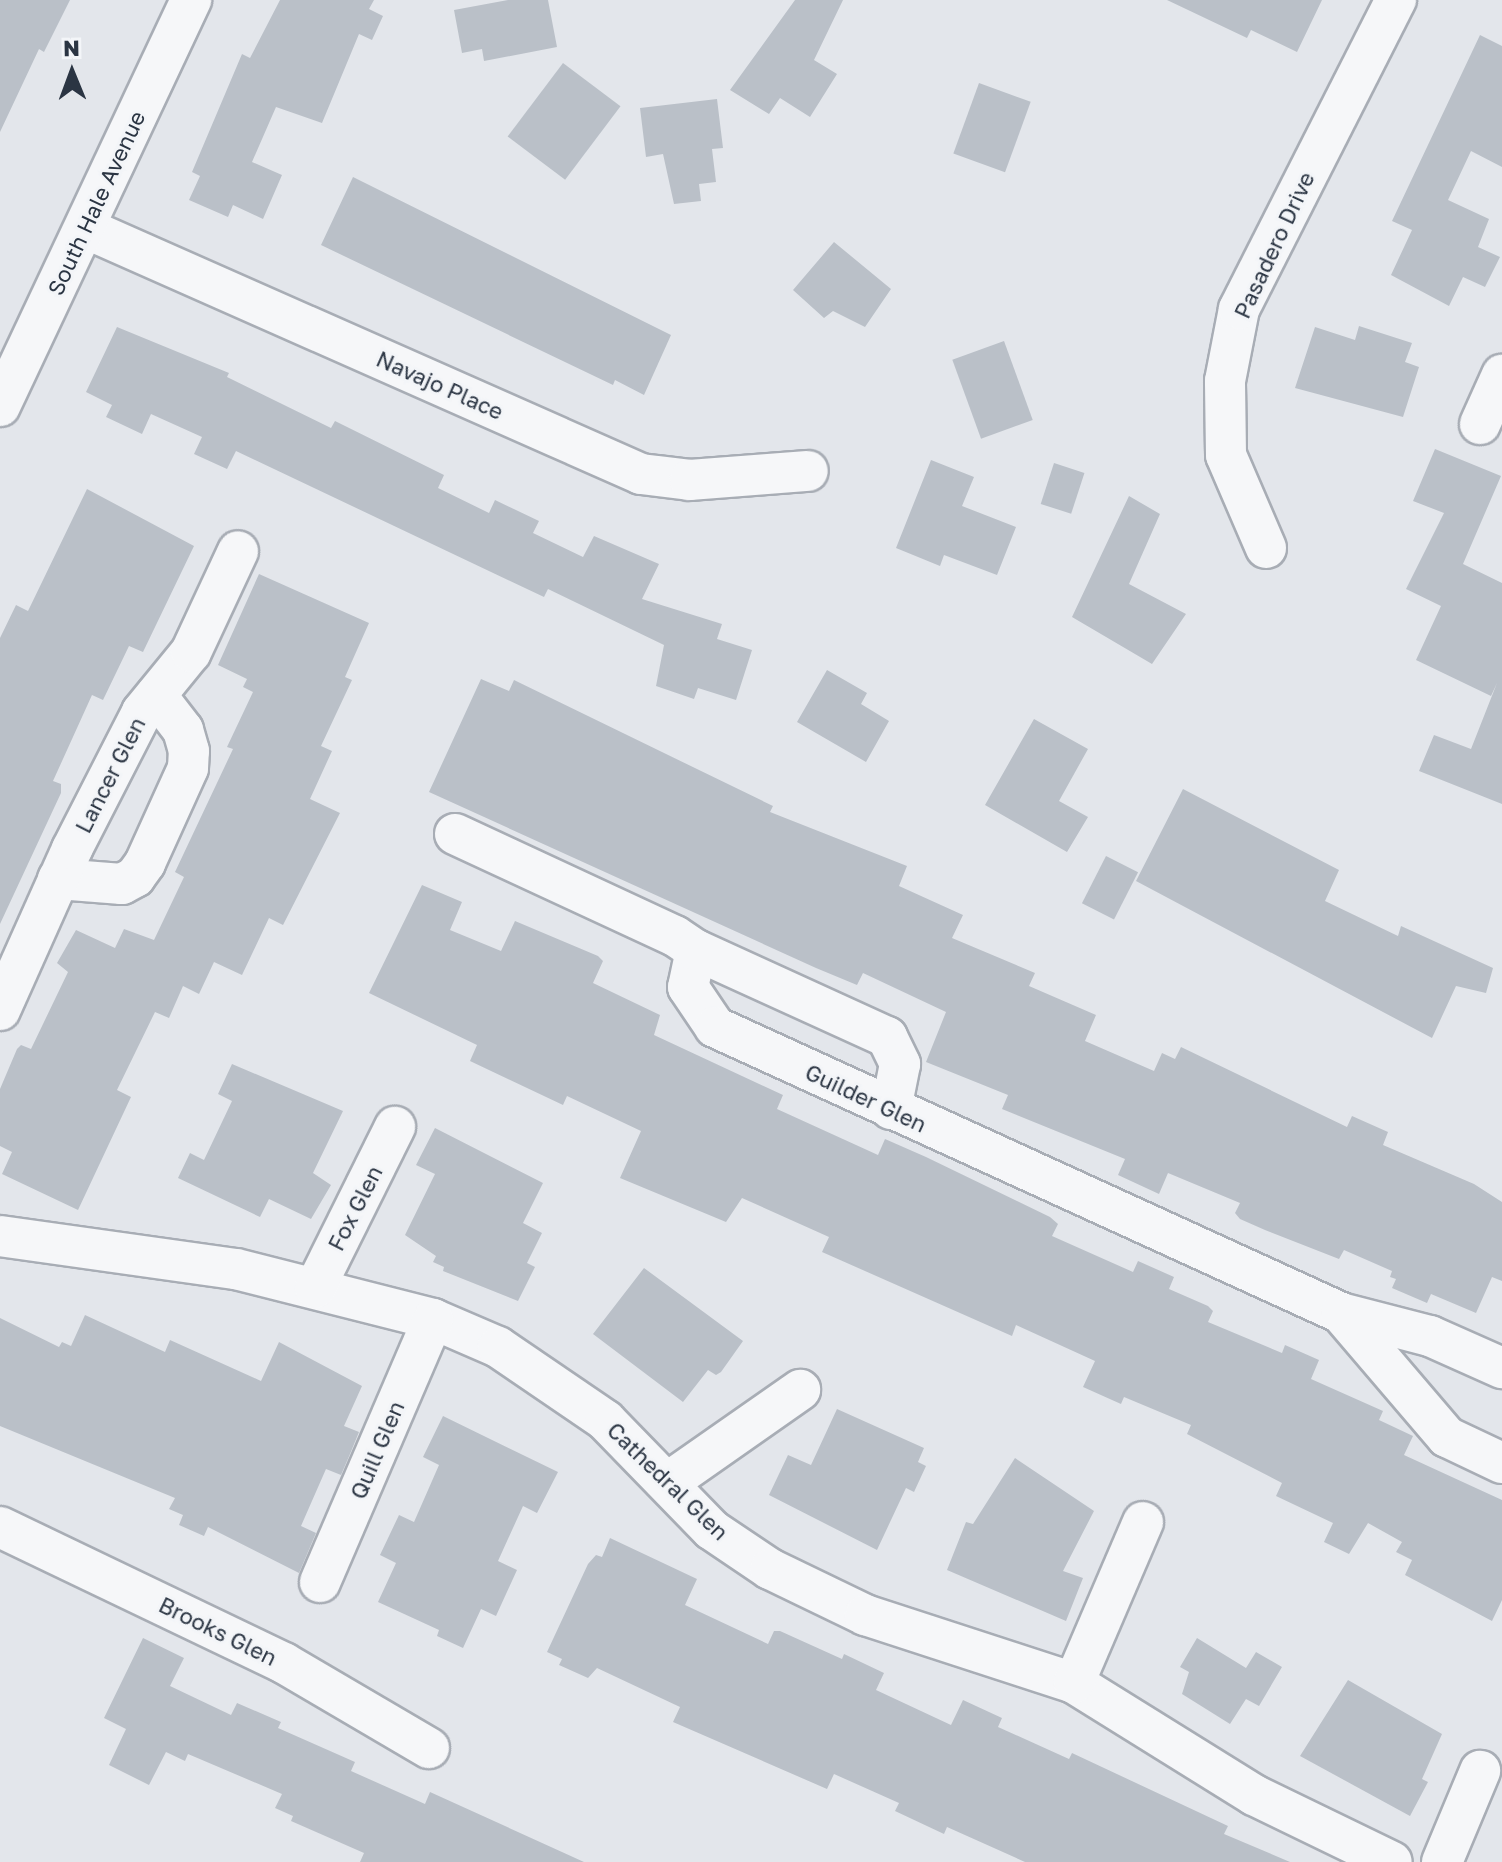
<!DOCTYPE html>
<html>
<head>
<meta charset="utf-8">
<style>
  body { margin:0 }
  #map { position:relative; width:1502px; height:1862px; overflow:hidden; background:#e3e6eb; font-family:"Golos Text",sans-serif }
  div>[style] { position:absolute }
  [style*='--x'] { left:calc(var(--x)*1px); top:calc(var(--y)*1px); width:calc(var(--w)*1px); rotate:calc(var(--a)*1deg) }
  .building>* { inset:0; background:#bac0c8; transform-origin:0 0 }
  .roads { filter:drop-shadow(2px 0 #a8adb5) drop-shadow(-2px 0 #a8adb5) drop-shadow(0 2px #a8adb5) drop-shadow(0 -2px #a8adb5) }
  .minor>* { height:40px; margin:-20px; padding:0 20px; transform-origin:20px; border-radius:20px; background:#f6f7f9 }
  span { translate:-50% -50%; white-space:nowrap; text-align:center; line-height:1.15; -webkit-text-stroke:6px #f3f5f8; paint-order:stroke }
  .street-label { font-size:22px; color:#2b3543 }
  .north { position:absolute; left:32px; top:32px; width:80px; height:80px; -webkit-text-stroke:6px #f3f5f8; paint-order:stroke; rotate:359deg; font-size:22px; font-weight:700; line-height:32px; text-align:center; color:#2b3543 }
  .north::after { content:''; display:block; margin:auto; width:28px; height:36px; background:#2b3543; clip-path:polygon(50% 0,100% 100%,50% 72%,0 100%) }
</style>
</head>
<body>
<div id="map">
  <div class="building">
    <div style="clip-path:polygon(0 0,70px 0,44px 52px,39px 49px,0 132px)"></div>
    <div style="clip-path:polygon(280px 0,374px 0,369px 9px,383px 16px,372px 40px,359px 34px,322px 123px,276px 107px,252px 162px,282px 175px,263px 219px,233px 205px,228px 217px,189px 200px,200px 176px,192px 172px,242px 54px,250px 58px)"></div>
    <div style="clip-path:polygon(508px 0,548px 0,557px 47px,484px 61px,482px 49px,462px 53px,454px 10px)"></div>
    <div style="clip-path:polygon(795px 0,843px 0,814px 60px,837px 74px,810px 117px,780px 98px,769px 114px,730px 90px)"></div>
    <div style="clip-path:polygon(1167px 0,1322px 0,1297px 52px,1251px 30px,1247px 38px)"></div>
    <div style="clip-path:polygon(1480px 35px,1502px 46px,1502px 167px,1471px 151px,1448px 200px,1489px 219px,1478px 247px,1500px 257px,1485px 287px,1463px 277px,1449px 306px,1391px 275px,1412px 230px,1392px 221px)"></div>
    <div style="left:563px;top:63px;width:72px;height:92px;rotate:37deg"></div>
    <div style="left:979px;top:83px;width:55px;height:75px;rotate:20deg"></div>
    <div style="clip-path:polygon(717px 99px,723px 148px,712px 149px,716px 182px,699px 184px,701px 201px,674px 204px,663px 154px,646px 157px,640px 108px)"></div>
    <div style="clip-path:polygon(353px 177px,671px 335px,644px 395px,615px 380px,613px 385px,321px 245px)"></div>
    <div style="clip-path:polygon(834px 242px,891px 289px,865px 327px,833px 311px,824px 318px,793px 290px)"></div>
    <div style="clip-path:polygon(1359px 326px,1412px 343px,1405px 362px,1419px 367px,1403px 417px,1295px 388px,1315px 327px,1355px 340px)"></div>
    <div style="clip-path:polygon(117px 327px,229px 373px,227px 377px,331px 428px,335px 421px,444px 475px,438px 488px,489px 513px,495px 500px,539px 521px,533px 533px,583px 557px,594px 536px,659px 564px,642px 599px,722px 624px,717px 639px,752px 650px,736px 700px,698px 688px,694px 699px,656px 686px,664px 645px,548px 589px,544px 597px,236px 451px,227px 469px,194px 454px,202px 437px,151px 414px,142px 434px,106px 417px,112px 405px,86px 392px)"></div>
    <div style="left:1004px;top:341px;width:84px;height:55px;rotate:70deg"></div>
    <div style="clip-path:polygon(1435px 449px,1501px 476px,1463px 564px,1502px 583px,1502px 804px,1419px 771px,1434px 735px,1471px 749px,1497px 683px,1491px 696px,1416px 660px,1441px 606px,1406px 589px,1444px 513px,1413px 501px)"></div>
    <div style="clip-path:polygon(931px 460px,974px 477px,962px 506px,1016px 527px,997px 575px,944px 555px,940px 566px,896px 548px)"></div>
    <div style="left:1054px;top:463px;width:32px;height:43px;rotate:18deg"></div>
    <div style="clip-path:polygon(87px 489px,194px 546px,143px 652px,129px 646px,103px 700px,92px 695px,53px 781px,61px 784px,61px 793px,0 924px,0 638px,16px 605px,28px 611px)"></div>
    <div style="clip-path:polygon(1129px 496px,1160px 514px,1129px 584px,1186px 614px,1152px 664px,1072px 617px)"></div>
    <div style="clip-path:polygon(259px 574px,369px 623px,345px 677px,352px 680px,321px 746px,332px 751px,310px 799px,340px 813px,283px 925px,269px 918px,242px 975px,214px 962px,199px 994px,183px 986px,169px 1018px,155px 1012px,117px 1090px,131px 1097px,78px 1210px,2px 1174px,12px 1152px,0 1146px,0 1089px,17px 1049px,21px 1045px,31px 1049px,68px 972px,57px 963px,76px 930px,115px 948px,124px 929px,154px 940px,184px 877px,175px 872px,233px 749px,227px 747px,253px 692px,243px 687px,247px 679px,218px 665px)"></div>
    <div style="clip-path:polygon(827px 670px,867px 693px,861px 704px,889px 721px,866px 762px,797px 722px)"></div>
    <div style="clip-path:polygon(481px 679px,509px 691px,514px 680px,773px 806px,770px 812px,907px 866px,899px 886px,963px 915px,952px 938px,1035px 973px,1029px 986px,1096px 1015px,1085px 1041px,1154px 1071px,1162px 1053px,1175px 1059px,1181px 1047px,1347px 1127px,1352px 1116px,1388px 1132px,1383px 1145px,1474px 1184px,1502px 1202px,1502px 1281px,1492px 1277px,1476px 1313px,1431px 1294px,1427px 1303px,1392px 1288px,1396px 1279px,1390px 1277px,1392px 1271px,1344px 1250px,1339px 1259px,1265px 1230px,1240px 1219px,1235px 1213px,1240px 1203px,1168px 1173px,1159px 1194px,1118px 1175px,1125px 1159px,1002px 1109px,1008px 1095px,926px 1062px,946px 1012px,863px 973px,857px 985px,816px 968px,429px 792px)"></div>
    <div style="clip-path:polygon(1034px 719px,1088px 749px,1059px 801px,1088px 817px,1067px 852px,985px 805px)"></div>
    <div style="clip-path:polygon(1183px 789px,1339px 870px,1325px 901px,1398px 936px,1401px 926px,1493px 968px,1486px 993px,1456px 986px,1432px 1038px,1136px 881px)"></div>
    <div style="left:1106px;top:856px;width:36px;height:53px;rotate:27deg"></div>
    <div style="clip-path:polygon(422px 885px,462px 902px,450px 930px,501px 951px,515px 921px,598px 956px,603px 961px,593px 983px,660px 1015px,654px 1035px,783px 1095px,777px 1109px,878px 1155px,885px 1139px,926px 1157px,1050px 1217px,1058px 1224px,1052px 1236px,1133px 1272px,1138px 1261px,1174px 1277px,1169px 1289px,1208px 1306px,1213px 1311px,1208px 1322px,1282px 1353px,1285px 1345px,1319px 1360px,1311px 1379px,1383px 1411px,1379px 1420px,1413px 1436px,1404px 1455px,1502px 1500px,1502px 1600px,1492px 1621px,1405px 1575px,1412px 1560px,1396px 1552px,1402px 1542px,1368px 1523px,1349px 1554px,1324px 1542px,1333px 1523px,1276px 1496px,1282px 1483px,1187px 1434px,1191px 1425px,1124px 1397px,1121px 1404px,1083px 1387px,1095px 1361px,1016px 1325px,1012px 1336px,822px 1252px,829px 1237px,742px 1198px,726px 1222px,620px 1178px,641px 1131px,567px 1096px,563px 1105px,470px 1061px,477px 1045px,369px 993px)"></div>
    <div style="clip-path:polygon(232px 1064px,343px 1111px,313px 1173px,331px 1185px,311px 1219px,269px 1199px,260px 1217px,178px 1178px,190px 1153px,204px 1160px,232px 1101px,218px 1094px)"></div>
    <div style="clip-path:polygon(435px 1128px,543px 1183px,523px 1223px,542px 1233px,527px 1263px,535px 1267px,518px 1301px,443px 1271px,444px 1267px,433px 1262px,436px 1256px,405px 1235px,435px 1174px,416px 1165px)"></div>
    <div style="clip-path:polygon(644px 1268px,743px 1341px,721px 1372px,716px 1375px,708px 1370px,683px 1402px,593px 1334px)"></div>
    <div style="clip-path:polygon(85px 1315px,165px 1352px,170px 1340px,261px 1381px,279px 1342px,362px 1386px,344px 1426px,359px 1432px,350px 1454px,341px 1475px,326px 1469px,301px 1526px,316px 1533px,299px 1573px,208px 1527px,204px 1536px,179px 1525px,183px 1515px,169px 1509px,175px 1498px,0 1426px,0 1318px,59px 1347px,62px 1342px,71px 1346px)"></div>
    <div style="clip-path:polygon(837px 1409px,924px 1448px,918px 1462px,926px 1466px,914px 1492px,906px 1488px,877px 1550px,769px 1495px,788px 1455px,811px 1465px)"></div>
    <div style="clip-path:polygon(443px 1416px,558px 1472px,537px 1513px,523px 1506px,498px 1561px,517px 1570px,496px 1616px,481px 1609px,463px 1648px,437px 1636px,439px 1630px,378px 1602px,396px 1563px,380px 1555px,399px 1515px,414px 1522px,439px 1465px,423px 1457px)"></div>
    <div style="clip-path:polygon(1015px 1458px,1094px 1511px,1063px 1571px,1083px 1578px,1066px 1621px,947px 1570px,966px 1522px,973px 1524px)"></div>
    <div style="clip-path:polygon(610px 1538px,697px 1579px,685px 1605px,768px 1644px,774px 1631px,780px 1631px,842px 1659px,844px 1654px,884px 1673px,876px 1690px,951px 1725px,963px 1700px,1002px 1718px,998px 1727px,1069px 1759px,1072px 1753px,1228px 1826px,1224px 1834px,1290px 1862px,1025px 1862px,947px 1827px,944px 1834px,895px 1811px,899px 1803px,834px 1774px,827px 1789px,673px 1722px,680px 1707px,597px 1668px,588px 1678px,559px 1665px,562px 1659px,547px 1652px,588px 1564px,596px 1555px,602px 1557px)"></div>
    <div style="clip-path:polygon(143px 1638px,184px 1658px,170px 1686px,231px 1715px,237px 1703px,281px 1722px,278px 1728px,355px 1762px,351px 1771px,425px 1804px,430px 1792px,584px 1862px,360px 1862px,364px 1853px,291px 1821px,293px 1816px,275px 1808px,282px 1794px,188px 1754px,185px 1761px,166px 1752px,149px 1785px,109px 1765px,126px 1729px,104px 1718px)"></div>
    <div style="clip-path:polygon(1197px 1638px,1246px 1668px,1256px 1652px,1282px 1667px,1259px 1706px,1246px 1699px,1230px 1724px,1182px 1694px,1189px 1672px,1180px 1667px)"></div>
    <div style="clip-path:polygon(1348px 1680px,1442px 1734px,1422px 1779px,1428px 1782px,1410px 1816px,1300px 1756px)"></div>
  </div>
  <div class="roads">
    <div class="minor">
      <div style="--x:85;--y:228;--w:608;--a:23.87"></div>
      <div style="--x:641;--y:474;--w:49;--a:7"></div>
      <div style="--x:690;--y:480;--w:118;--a:-4.4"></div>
      <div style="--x:0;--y:406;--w:449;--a:-64.8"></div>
      <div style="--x:1480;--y:424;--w:54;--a:-65.8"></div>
      <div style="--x:1266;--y:548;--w:101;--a:-113.3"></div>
      <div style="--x:1226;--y:455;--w:74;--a:-90.8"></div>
      <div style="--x:1225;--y:381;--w:73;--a:-79"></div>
      <div style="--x:1239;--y:309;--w:347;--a:-63.1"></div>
      <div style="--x:455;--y:834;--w:242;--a:24.9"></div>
      <div style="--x:675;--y:936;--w:25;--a:34"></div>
      <div style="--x:696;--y:950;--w:38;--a:102"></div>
      <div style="--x:688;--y:987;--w:48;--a:56"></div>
      <div style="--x:715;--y:1027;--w:688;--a:24.55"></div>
      <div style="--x:1341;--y:1313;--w:92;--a:14.5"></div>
      <div style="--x:1430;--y:1336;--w:79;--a:24"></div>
      <div style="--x:58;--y:879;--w:64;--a:4.5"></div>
      <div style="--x:122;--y:884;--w:15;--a:-28"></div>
      <div style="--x:135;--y:877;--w:17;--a:-54"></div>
      <div style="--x:145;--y:863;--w:104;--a:-65.6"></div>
      <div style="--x:188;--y:768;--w:17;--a:-87"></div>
      <div style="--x:189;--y:751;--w:22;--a:-106"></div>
      <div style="--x:183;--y:730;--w:44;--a:-127.6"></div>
      <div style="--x:696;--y:950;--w:210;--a:24.5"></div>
      <div style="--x:887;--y:1037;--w:30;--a:64"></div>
      <div style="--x:900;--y:1064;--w:46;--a:101.3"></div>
      <div style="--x:0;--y:1010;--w:176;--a:-65.9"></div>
      <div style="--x:72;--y:849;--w:154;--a:-62.9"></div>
      <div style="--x:142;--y:712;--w:77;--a:-50.8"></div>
      <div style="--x:191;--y:652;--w:111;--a:-65"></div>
      <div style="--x:0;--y:1236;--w:238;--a:8"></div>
      <div style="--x:236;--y:1269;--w:203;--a:14.2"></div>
      <div style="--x:433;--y:1319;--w:71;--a:23.3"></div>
      <div style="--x:498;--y:1347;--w:130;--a:34.3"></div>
      <div style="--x:605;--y:1420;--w:153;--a:45.8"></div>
      <div style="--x:712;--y:1530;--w:70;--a:33.9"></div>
      <div style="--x:770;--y:1569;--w:106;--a:25.8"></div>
      <div style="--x:865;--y:1615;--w:220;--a:18"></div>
      <div style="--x:1074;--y:1683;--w:212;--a:31.9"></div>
      <div style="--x:1254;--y:1795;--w:153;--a:25.9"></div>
      <div style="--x:315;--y:1288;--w:180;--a:-63.6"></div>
      <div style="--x:1341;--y:1313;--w:163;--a:49.5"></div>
      <div style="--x:1447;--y:1437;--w:61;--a:25.3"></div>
      <div style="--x:670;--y:1481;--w:159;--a:-35"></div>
      <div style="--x:0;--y:1527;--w:315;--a:25.6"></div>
      <div style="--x:284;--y:1663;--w:168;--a:30.4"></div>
      <div style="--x:320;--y:1582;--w:286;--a:-66.7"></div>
      <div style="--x:1074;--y:1683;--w:175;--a:-66.8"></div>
      <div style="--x:1442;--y:1862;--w:99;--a:-67.3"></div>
    </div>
  </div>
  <div class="street-label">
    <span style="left:96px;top:203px;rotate:-65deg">South Hale Avenue</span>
    <span style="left:1274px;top:245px;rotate:-65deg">Pasadero Drive</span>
    <span style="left:440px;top:385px;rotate:24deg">Navajo Place</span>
    <span style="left:110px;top:775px;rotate:-63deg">Lancer Glen</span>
    <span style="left:866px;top:1098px;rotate:25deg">Guilder Glen</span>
    <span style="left:355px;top:1208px;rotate:-63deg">Fox Glen</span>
    <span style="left:377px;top:1450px;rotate:-67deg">Quill Glen</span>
    <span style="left:668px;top:1481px;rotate:44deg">Cathedral Glen</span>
    <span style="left:218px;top:1631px;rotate:26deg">Brooks Glen</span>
  </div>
  <div class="north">N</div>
</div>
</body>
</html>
